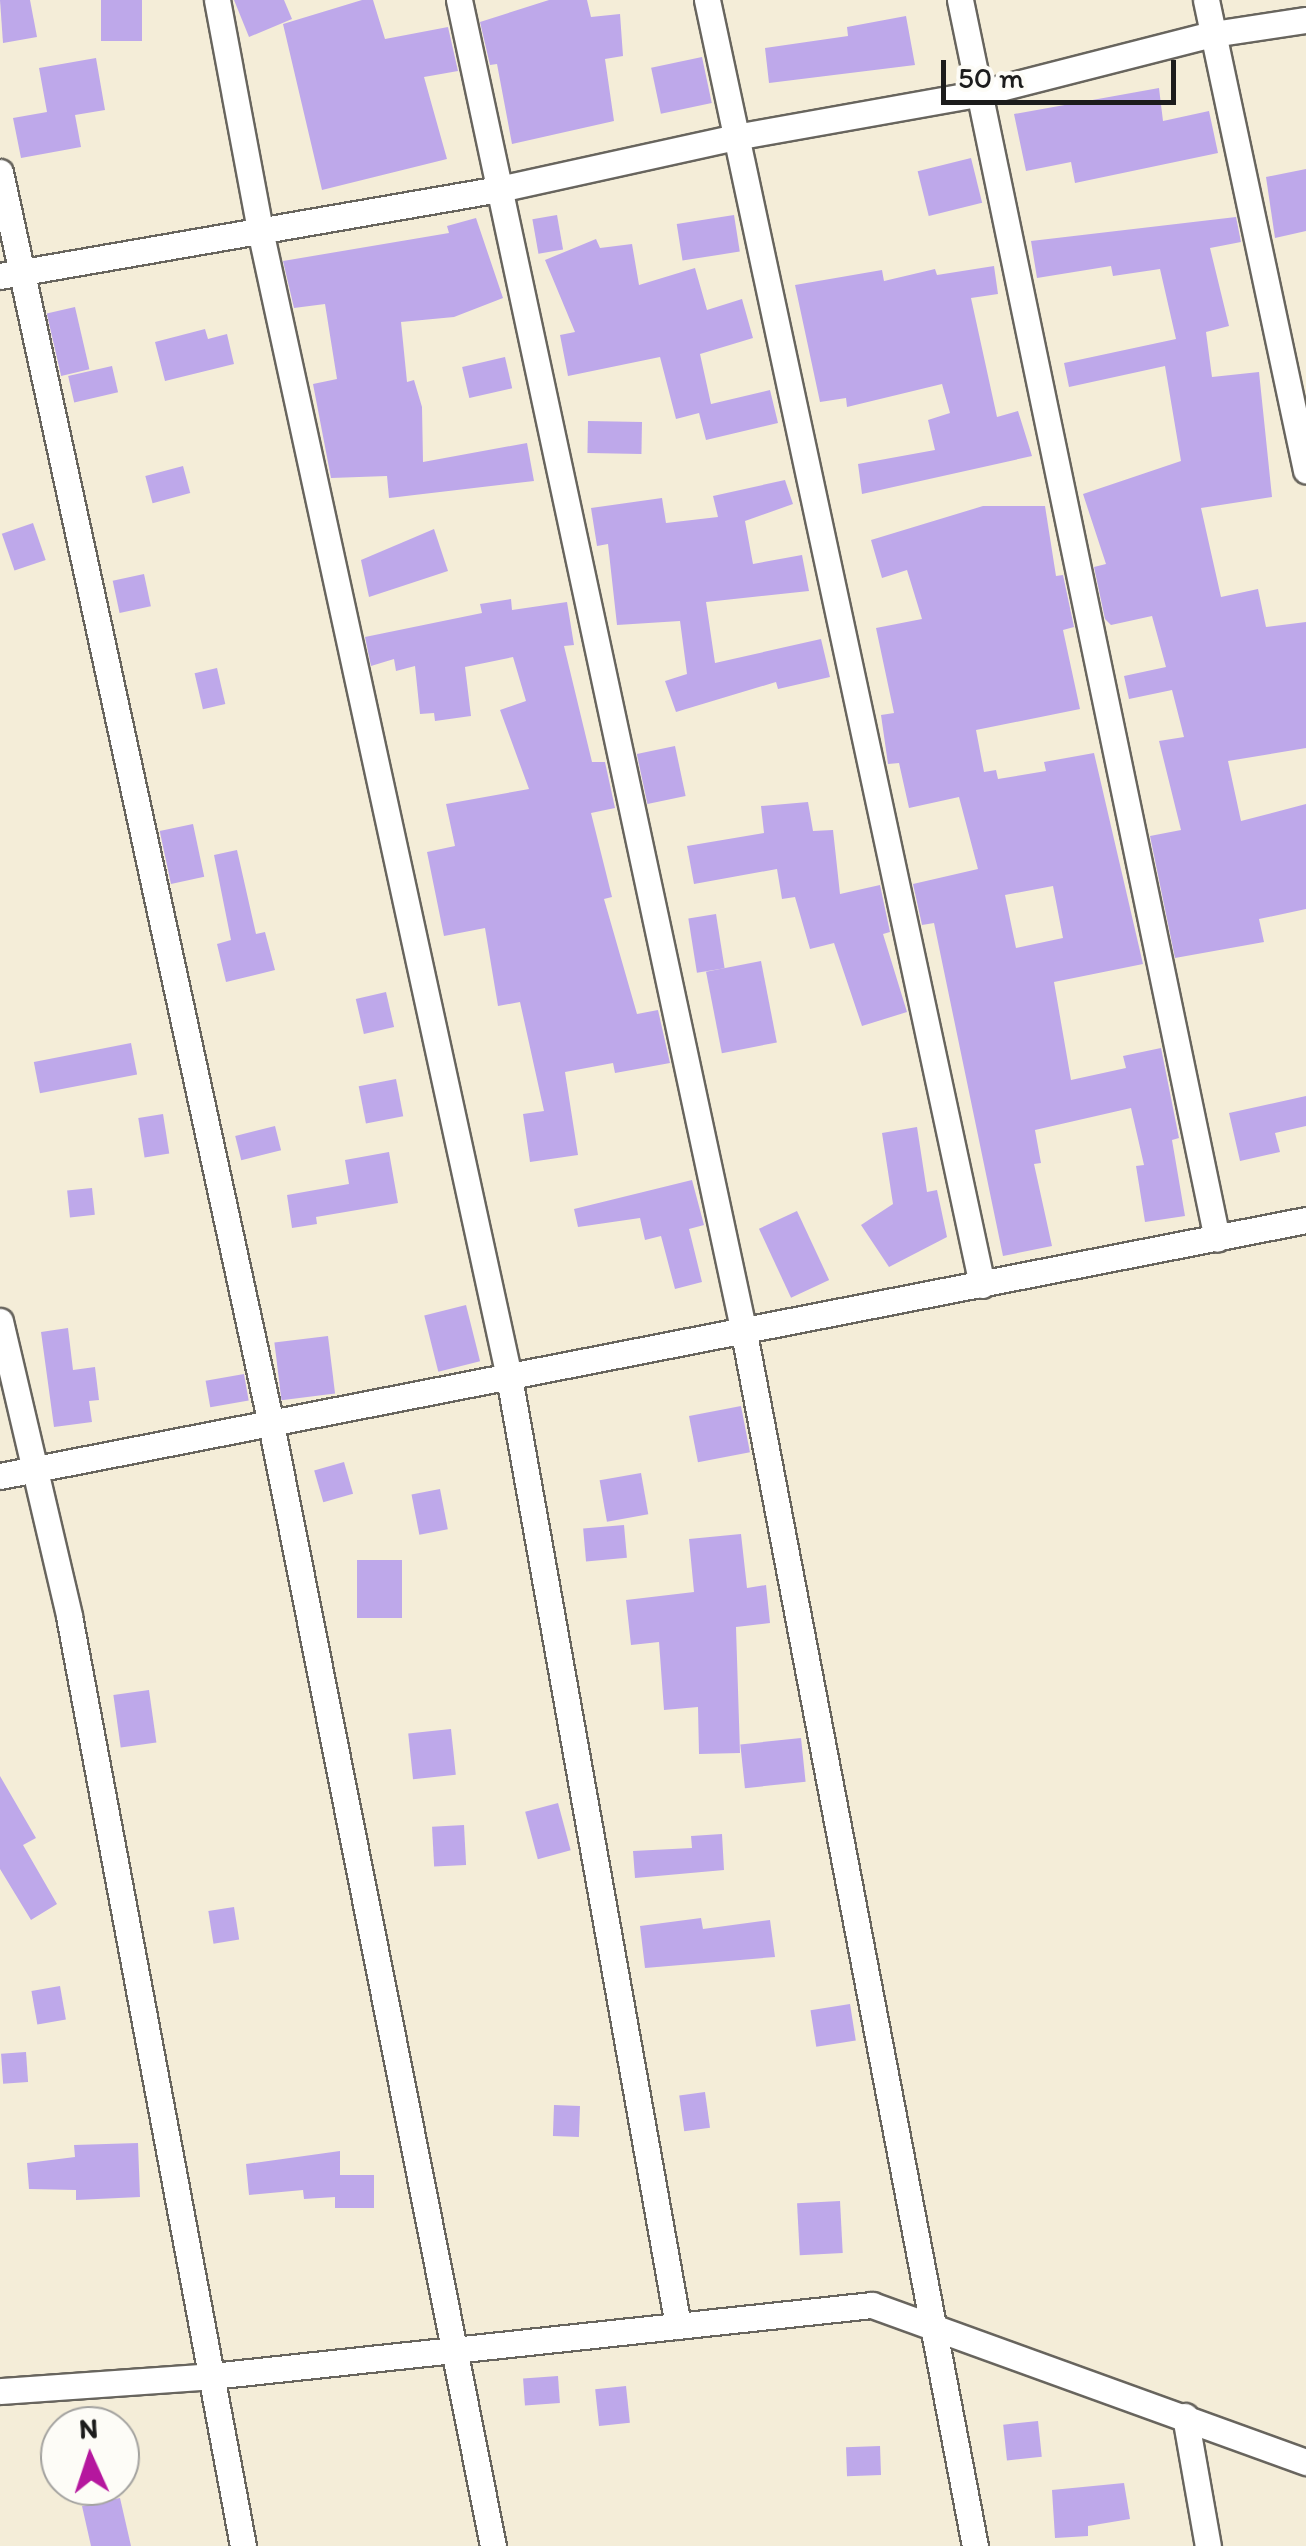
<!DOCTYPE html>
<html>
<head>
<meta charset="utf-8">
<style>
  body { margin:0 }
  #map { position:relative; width:1306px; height:2546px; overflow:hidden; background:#f4edd8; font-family:Itim,sans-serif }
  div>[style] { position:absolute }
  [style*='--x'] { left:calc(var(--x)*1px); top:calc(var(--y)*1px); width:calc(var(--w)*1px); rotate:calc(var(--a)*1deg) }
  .building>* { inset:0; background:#bea8ea; transform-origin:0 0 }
  .roads { filter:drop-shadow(2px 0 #68655e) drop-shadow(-2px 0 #68655e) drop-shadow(0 2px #68655e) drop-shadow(0 -2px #68655e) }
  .minor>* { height:25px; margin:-12.5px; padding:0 12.5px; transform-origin:12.5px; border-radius:12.5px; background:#fff }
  span { translate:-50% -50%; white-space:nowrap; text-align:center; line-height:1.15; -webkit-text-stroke:8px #fdfcf7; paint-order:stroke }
  .north { position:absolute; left:40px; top:2406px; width:100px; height:100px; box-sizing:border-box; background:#fdfcf7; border:2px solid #a3a29f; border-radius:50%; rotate:357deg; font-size:28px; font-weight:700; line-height:40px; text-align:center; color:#1c1c1c }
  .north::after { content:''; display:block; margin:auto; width:35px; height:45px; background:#b5179e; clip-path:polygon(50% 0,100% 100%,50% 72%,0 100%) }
  .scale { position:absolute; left:941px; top:60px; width:235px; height:45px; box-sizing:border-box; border:5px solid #1c1c1c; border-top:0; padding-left:12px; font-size:30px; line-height:35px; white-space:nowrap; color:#1c1c1c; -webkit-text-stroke:8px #fdfcf7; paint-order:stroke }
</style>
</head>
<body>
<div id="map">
  <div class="building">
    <div style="clip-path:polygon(0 0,30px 0,37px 37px,3px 43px)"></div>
    <div style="left:101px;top:0;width:41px;height:41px"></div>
    <div style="clip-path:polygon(234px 0,284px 0,292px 19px,249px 37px)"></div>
    <div style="clip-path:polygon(362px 0,373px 0,385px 39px,448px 27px,458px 71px,424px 77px,447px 159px,322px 190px,283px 24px)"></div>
    <div style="clip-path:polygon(549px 0,587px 0,591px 17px,620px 14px,623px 56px,605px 59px,614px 121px,512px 144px,497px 64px,490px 65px,480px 22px)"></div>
    <div style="clip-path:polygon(906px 16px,915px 65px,769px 83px,765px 48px,848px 36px,847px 27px)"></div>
    <div style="left:702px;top:57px;width:47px;height:52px;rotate:78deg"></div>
    <div style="clip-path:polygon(96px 58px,105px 110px,75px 115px,81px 147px,21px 158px,13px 118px,47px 112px,39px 68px)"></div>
    <div style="clip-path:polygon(1159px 88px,1163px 121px,1209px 111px,1218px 153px,1075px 183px,1071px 162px,1026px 171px,1014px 114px)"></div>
    <div style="left:971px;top:158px;width:46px;height:55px;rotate:76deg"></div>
    <div style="clip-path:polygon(1306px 169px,1306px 231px,1275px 238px,1266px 177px)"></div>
    <div style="left:557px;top:215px;width:35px;height:25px;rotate:80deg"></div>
    <div style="left:734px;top:215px;width:37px;height:58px;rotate:81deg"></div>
    <div style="clip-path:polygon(1236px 217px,1241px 242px,1210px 248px,1229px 326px,1206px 332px,1212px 377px,1259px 372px,1272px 497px,1201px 508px,1221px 597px,1258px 589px,1266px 627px,1306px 622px,1306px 748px,1228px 761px,1241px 821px,1306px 804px,1306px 909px,1259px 919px,1264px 942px,1175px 958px,1150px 836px,1181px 830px,1159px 741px,1184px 737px,1172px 690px,1129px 699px,1124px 676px,1166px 667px,1152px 616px,1111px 625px,1105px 619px,1094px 567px,1106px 564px,1083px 494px,1181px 461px,1165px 366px,1069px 387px,1064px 363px,1176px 339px,1160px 269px,1113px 276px,1111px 266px,1037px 278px,1031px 241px)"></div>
    <div style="clip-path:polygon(476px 218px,503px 298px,454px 317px,401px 322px,407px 382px,414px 380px,422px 407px,423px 462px,527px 443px,534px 481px,389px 498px,387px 476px,331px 478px,313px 384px,337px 379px,325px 304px,294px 308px,283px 261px,449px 233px,447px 226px)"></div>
    <div style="clip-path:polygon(596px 239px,600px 248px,632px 244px,639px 285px,695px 268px,707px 310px,742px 299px,753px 338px,700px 354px,711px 404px,770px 390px,778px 423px,706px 440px,699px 413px,676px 419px,660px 357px,568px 376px,560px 335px,575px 332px,545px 260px)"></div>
    <div style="clip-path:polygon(994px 266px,998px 294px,971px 298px,997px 417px,1018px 411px,1032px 456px,862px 494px,858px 464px,935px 450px,928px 420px,950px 413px,942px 384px,847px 407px,846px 398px,820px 402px,795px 285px,882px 270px,884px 281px,935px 269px,937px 275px)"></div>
    <div style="left:75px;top:307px;width:64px;height:29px;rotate:77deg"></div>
    <div style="clip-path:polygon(205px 329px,208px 339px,227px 334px,234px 364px,165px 381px,155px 342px)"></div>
    <div style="left:505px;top:357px;width:32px;height:44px;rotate:77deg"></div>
    <div style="left:112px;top:366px;width:27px;height:45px;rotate:77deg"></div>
    <div style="left:588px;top:421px;width:54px;height:32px;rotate:1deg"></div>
    <div style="left:183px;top:466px;width:28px;height:39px;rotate:75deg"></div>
    <div style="clip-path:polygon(785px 480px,793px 504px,745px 521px,753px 564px,802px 555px,809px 591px,706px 602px,715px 663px,821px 639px,830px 677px,778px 689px,776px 682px,676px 712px,665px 681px,687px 674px,680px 621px,617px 625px,608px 544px,597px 546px,591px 508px,662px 498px,666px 523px,718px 517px,713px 496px)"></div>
    <div style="clip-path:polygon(evenodd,983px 506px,1045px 506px,1056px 576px,1063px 575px,1074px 627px,1063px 630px,1080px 709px,976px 730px,984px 772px,996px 770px,998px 779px,1046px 771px,1044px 762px,1094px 753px,1143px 964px,1054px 982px,1071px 1080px,1126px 1068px,1123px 1056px,1161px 1048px,1179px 1138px,1172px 1140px,1185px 1216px,1145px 1222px,1136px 1166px,1144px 1165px,1131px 1108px,1035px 1130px,1041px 1163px,1034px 1164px,1052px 1246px,1003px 1256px,934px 923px,922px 925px,913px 884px,978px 869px,959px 797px,909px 808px,899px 763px,888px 764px,881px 715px,894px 713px,876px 628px,922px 619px,907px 570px,882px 578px,871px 540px,983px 506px,1053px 886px,1063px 938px,1016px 948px,1005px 895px,1053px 886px)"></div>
    <div style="left:33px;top:523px;width:39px;height:33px;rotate:71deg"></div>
    <div style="clip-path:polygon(434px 529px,448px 571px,369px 597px,361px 560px)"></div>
    <div style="left:144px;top:574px;width:33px;height:32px;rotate:78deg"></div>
    <div style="clip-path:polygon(511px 599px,512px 610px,567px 602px,574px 645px,564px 646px,592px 762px,605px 762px,615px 808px,591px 813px,612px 897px,604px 899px,637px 1014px,658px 1010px,670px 1063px,615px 1073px,613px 1063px,565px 1072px,578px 1155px,530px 1162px,523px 1114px,544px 1111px,520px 1002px,498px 1006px,485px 928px,444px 936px,427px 852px,455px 846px,446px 804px,529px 789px,500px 710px,526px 701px,513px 657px,465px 667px,471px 716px,435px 721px,434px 713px,420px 714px,415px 666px,396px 671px,394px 659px,371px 666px,365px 637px,482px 613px,480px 604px)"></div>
    <div style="left:217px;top:668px;width:37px;height:23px;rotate:77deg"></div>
    <div style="left:675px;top:746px;width:51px;height:39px;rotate:78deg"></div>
    <div style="clip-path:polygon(808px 802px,813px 831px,833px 830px,840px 894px,880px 885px,890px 932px,883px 934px,907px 1012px,862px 1026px,834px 943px,810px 949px,795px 897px,782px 899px,777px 869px,694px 884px,687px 846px,764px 833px,761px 806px)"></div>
    <div style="left:193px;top:824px;width:54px;height:34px;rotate:78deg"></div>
    <div style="clip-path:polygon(237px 850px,256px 934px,265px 932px,275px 970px,226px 982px,217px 944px,231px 940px,214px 855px)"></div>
    <div style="left:716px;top:914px;width:55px;height:28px;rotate:81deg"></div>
    <div style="left:761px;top:961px;width:83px;height:56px;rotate:79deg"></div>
    <div style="left:386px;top:992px;width:36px;height:31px;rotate:77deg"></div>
    <div style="left:131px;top:1043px;width:32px;height:99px;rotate:79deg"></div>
    <div style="left:396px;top:1079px;width:38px;height:38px;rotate:79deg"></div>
    <div style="clip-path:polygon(1306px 1096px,1306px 1126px,1275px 1133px,1280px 1152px,1240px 1161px,1229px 1113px)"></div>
    <div style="left:163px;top:1114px;width:40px;height:25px;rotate:81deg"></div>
    <div style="left:275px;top:1126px;width:25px;height:41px;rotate:76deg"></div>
    <div style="clip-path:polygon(917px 1127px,927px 1192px,937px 1190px,947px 1237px,889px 1267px,861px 1225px,893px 1204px,882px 1133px)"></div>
    <div style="clip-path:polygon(389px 1152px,398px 1203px,316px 1217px,317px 1224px,292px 1228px,287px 1195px,349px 1184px,345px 1160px)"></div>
    <div style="clip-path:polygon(692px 1180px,704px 1225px,689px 1229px,702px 1282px,675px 1289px,661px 1236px,645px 1240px,640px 1218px,578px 1227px,574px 1209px)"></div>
    <div style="left:92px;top:1188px;width:27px;height:25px;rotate:84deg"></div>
    <div style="left:797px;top:1211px;width:76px;height:42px;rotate:65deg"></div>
    <div style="left:466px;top:1305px;width:58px;height:43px;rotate:76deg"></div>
    <div style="clip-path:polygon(68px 1328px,73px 1370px,95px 1367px,99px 1400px,89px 1401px,92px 1422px,54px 1427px,41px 1332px)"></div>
    <div style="left:328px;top:1336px;width:58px;height:54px;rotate:83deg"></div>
    <div style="left:244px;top:1374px;width:27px;height:39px;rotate:80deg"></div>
    <div style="left:741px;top:1406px;width:47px;height:53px;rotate:79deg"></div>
    <div style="left:344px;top:1462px;width:33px;height:31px;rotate:74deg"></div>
    <div style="left:641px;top:1473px;width:42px;height:42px;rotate:80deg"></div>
    <div style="left:440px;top:1489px;width:41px;height:29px;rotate:79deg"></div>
    <div style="left:624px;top:1525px;width:33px;height:41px;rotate:85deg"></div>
    <div style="clip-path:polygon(741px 1534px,747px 1588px,766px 1585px,770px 1623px,736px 1627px,740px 1753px,699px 1754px,698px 1707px,664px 1710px,659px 1642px,631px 1645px,626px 1600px,694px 1592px,689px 1539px)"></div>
    <div style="left:357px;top:1560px;width:45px;height:58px"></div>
    <div style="left:149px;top:1690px;width:53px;height:36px;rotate:82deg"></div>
    <div style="left:451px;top:1729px;width:46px;height:43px;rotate:84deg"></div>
    <div style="left:801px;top:1738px;width:44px;height:61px;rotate:84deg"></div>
    <div style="clip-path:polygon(0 1776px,36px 1838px,23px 1845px,57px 1904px,31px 1920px,0 1869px)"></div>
    <div style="left:558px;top:1803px;width:49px;height:34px;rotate:75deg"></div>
    <div style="left:464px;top:1825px;width:40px;height:32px;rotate:87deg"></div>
    <div style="clip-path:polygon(722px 1834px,724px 1870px,635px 1878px,633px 1851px,692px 1848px,691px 1836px)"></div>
    <div style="left:234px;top:1907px;width:33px;height:26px;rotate:81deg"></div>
    <div style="clip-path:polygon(701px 1918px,703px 1929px,770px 1920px,775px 1957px,645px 1968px,640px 1926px)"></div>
    <div style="left:60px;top:1986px;width:34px;height:29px;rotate:80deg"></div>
    <div style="left:850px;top:2004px;width:37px;height:40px;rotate:81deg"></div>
    <div style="left:26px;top:2052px;width:30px;height:25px;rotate:86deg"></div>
    <div style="left:705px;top:2092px;width:36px;height:26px;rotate:82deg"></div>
    <div style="left:554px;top:2105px;width:26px;height:31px;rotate:2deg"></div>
    <div style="clip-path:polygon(138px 2143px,140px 2197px,76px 2200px,76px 2190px,29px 2189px,27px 2163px,75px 2157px,74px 2145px)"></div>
    <div style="clip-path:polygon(340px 2151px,340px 2175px,374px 2175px,374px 2208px,335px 2208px,335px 2197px,304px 2199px,303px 2190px,249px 2195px,246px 2164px)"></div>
    <div style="left:840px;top:2201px;width:52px;height:43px;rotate:87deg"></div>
    <div style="left:558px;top:2376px;width:27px;height:35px;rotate:86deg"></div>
    <div style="left:626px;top:2386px;width:37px;height:31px;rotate:84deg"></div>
    <div style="left:1038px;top:2421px;width:36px;height:35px;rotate:84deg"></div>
    <div style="left:880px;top:2446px;width:29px;height:34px;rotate:88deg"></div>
    <div style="clip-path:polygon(1124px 2483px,1130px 2519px,1088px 2526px,1088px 2536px,1055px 2538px,1052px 2490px)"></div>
    <div style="clip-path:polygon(120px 2498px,131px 2546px,91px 2546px,82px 2506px)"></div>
  </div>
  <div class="roads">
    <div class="minor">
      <div style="--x:217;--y:0;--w:234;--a:79.4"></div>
      <div style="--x:260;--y:230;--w:1174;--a:77.75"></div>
      <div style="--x:509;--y:1377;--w:964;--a:79.9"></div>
      <div style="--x:459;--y:0;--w:1363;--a:77.93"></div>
      <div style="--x:744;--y:1333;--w:1235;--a:79.22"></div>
      <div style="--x:707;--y:0;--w:1314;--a:77.92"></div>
      <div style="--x:960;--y:0;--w:1265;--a:78.28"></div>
      <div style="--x:1206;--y:0;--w:481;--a:78"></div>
      <div style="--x:0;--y:172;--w:1281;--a:77.79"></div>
      <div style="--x:271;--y:1424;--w:1144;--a:78.81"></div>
      <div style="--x:0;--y:276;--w:507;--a:-9.89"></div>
      <div style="--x:499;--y:189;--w:242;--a:-12.4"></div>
      <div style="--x:735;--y:137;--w:246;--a:-10.1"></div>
      <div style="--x:977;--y:94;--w:244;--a:-14.3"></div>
      <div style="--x:1213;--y:34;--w:94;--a:-8.6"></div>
      <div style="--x:0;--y:1321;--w:303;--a:76.8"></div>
      <div style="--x:69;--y:1616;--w:946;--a:79.4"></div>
      <div style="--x:0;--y:1476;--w:1331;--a:-11.09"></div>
      <div style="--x:0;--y:2391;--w:213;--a:-4"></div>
      <div style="--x:212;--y:2376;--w:664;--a:-6.14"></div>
      <div style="--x:872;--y:2305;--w:462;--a:19.9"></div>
      <div style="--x:1185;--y:2416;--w:132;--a:80"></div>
    </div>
  </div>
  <div class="north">N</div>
  <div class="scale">50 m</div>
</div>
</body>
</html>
